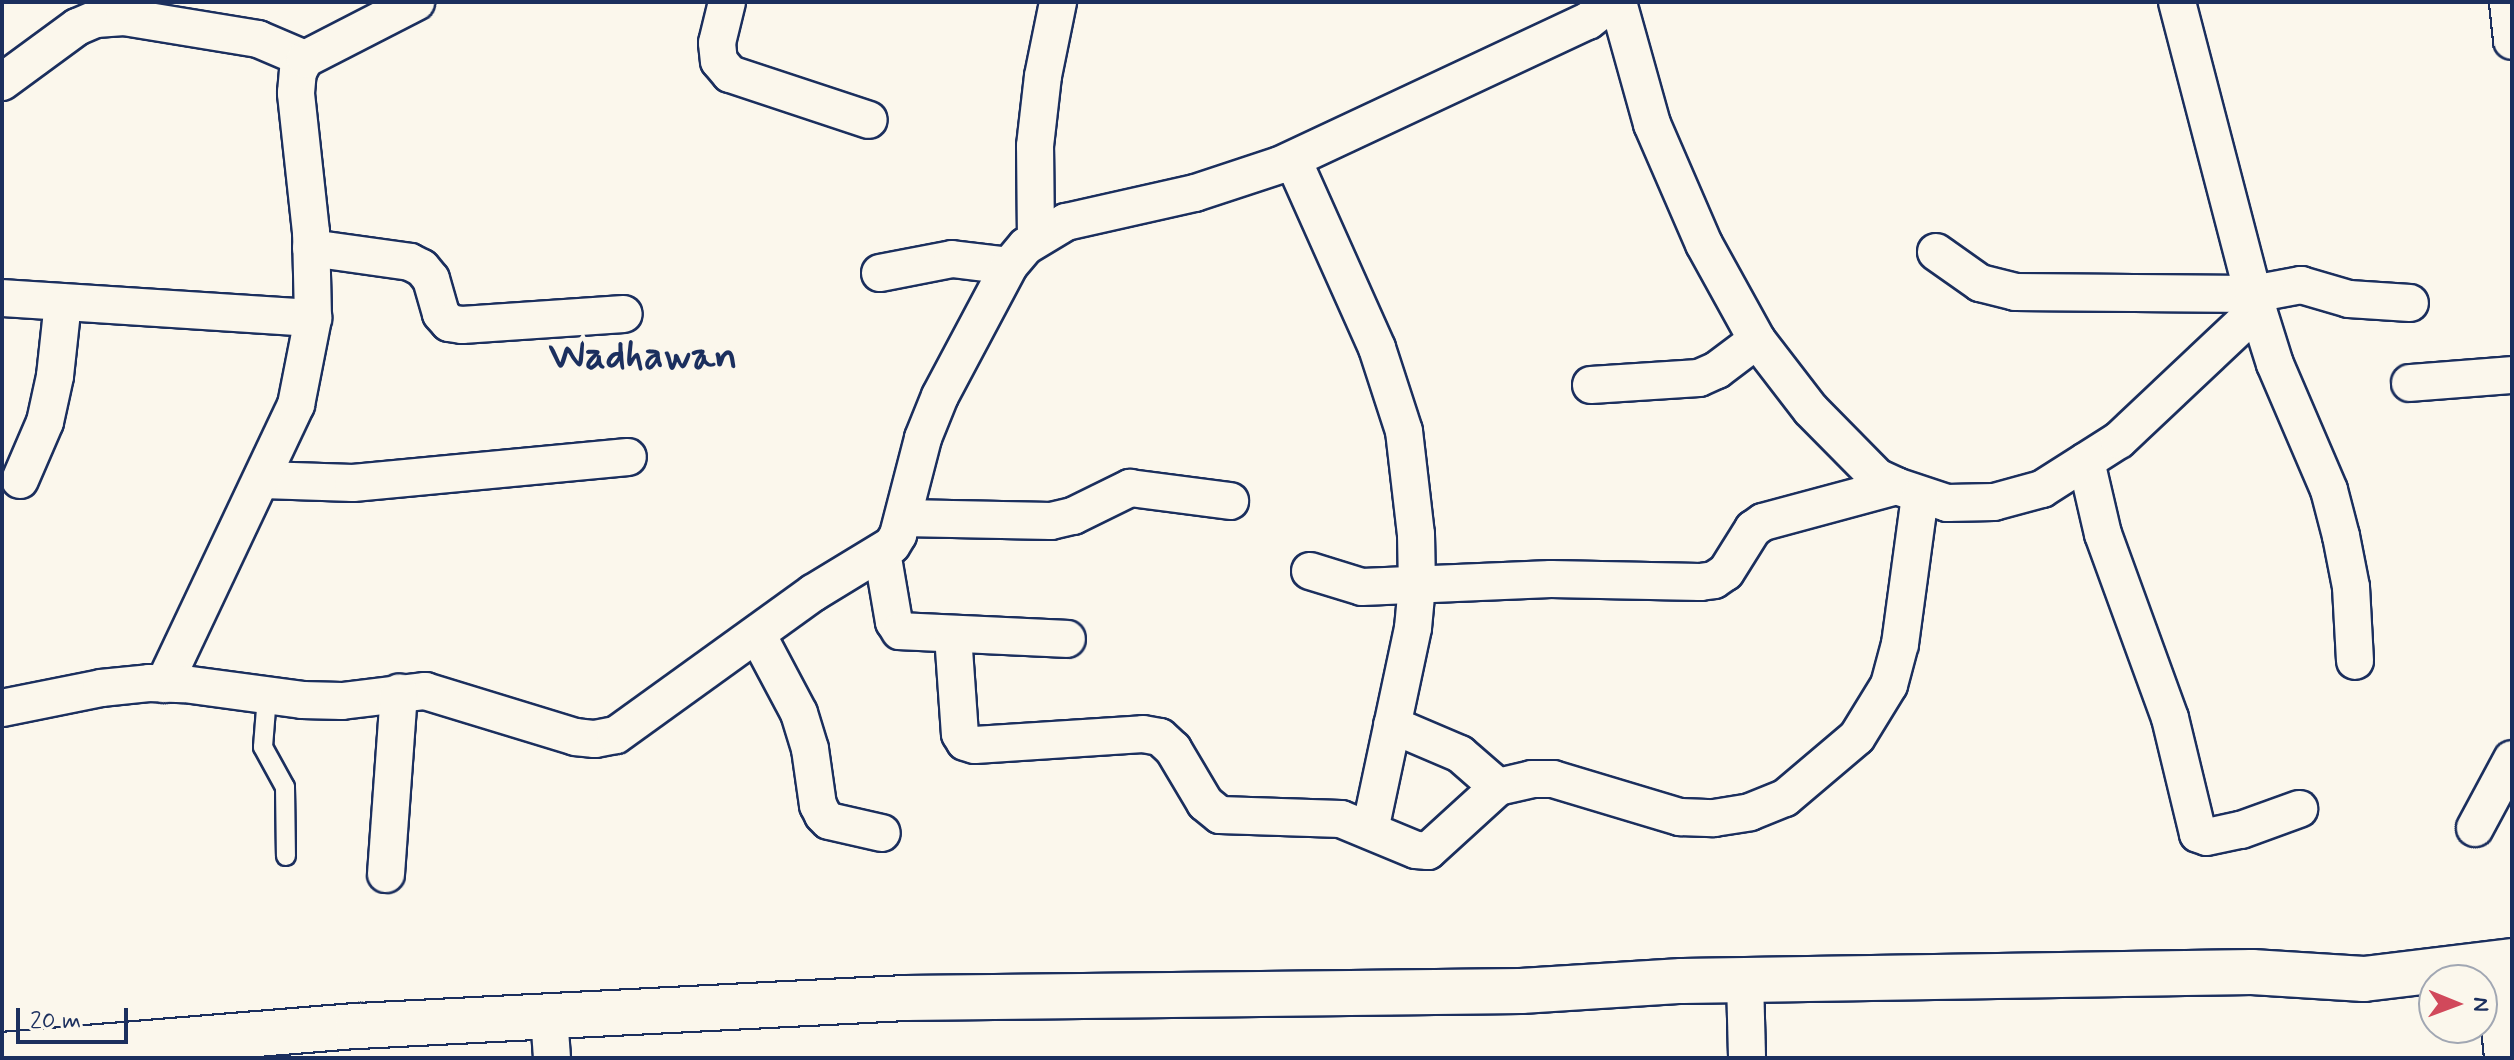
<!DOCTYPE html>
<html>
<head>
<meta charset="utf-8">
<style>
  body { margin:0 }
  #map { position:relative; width:2514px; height:1060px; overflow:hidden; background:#fbf7ec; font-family:Mynerve,sans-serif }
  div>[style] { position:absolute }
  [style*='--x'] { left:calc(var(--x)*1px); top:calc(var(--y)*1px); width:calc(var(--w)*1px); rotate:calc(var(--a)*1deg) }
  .roads { filter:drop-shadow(2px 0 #1b2f5e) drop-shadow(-2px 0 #1b2f5e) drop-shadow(0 2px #1b2f5e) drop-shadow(0 -2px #1b2f5e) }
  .lane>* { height:18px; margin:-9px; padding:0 9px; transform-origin:9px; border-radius:9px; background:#fbf7ec }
  .street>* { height:36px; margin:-18px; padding:0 18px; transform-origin:18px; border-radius:18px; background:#fbf7ec }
  .highway>* { height:44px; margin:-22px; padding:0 22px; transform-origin:22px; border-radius:22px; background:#fbf7ec }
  span { translate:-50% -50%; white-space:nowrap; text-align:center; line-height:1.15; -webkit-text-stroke:8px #fbf7ec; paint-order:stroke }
  .district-label { font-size:40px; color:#1b2f5e; font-weight:700 }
  .frame { position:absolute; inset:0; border:4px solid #1b2f5e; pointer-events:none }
  .north { position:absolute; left:2418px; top:964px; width:80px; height:80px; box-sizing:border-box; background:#fbf7ec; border:2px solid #a1a7b3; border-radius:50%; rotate:91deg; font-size:22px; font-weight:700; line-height:32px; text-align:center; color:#1b2f5e }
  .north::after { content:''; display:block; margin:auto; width:28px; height:36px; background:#d1495b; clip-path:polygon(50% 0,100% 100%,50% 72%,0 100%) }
  .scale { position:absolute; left:16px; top:1008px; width:112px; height:36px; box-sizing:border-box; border:4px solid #1b2f5e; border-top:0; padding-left:10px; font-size:24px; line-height:28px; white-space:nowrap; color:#1b2f5e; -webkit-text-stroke:6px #fbf7ec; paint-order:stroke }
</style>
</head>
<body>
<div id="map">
  <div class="roads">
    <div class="lane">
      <div style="--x:267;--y:696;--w:51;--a:94.5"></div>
      <div style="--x:263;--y:747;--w:46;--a:61.2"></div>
      <div style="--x:285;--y:787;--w:69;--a:89.2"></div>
    </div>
    <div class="street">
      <div style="--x:727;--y:2;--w:42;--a:103.7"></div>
      <div style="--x:717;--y:43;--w:18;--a:84"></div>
      <div style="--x:719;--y:61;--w:17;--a:50"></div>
      <div style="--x:730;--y:74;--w:146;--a:18.3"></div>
      <div style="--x:1618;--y:2;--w:127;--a:74.4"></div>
      <div style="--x:1652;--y:124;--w:131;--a:66.6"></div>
      <div style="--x:1704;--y:244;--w:110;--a:61.1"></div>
      <div style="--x:1757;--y:340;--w:88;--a:52.4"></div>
      <div style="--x:1811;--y:410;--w:94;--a:45.4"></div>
      <div style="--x:1877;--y:477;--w:21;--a:25"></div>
      <div style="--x:1896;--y:486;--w:54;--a:18.4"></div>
      <div style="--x:1947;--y:503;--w:47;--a:-1.2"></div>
      <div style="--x:1994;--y:502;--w:50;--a:-15.2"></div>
      <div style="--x:2042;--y:489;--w:91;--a:-32.5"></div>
      <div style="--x:2119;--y:440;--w:191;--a:-43.3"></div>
      <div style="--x:2177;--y:2;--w:302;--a:75.4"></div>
      <div style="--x:2253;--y:294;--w:73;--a:72.6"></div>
      <div style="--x:2275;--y:364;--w:137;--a:66.8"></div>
      <div style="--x:2329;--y:490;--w:48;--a:75.4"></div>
      <div style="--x:2341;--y:536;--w:52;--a:78.9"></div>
      <div style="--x:2351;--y:587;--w:74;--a:86.9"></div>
      <div style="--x:2508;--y:2;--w:39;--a:84"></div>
      <div style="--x:2;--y:82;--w:93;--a:-36.3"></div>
      <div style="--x:77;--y:27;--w:21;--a:-23"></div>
      <div style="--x:96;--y:19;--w:28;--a:-4"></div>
      <div style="--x:124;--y:17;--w:136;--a:9.3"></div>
      <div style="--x:258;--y:39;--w:51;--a:23.1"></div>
      <div style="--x:1293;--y:160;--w:206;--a:65.9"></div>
      <div style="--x:1377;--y:348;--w:87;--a:72"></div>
      <div style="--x:1404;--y:431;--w:104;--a:83.4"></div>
      <div style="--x:1416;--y:534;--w:51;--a:88.9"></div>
      <div style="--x:1417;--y:585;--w:43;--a:95.3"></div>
      <div style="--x:1413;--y:628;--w:207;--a:102"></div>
      <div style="--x:1036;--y:239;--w:93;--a:-90.6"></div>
      <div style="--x:1035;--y:146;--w:70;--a:-83.5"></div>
      <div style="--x:1043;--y:76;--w:76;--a:-78.5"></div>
      <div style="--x:311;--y:248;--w:100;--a:8"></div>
      <div style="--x:410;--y:262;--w:13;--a:27"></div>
      <div style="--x:422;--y:268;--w:14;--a:51"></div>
      <div style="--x:431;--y:279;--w:36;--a:74"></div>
      <div style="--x:441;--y:314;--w:12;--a:48"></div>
      <div style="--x:449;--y:323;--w:13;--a:9"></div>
      <div style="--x:462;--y:325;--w:162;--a:-3.9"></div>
      <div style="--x:1936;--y:252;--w:54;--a:35.2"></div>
      <div style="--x:1980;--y:283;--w:36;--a:14"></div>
      <div style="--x:2015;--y:292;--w:238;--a:0.5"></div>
      <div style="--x:2253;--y:294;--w:49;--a:-10.6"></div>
      <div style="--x:2301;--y:285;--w:50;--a:16.3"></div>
      <div style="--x:2349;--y:299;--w:61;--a:3.8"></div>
      <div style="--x:880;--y:273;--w:73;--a:-11"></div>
      <div style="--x:952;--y:259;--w:57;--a:7"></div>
      <div style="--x:2;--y:298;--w:312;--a:3.7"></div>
      <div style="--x:2410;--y:383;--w:102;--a:-4.5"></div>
      <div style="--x:1591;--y:385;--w:108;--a:-3.7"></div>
      <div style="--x:1699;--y:378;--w:20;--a:-24"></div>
      <div style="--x:1717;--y:370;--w:50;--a:-36.9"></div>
      <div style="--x:2086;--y:461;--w:75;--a:76.9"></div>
      <div style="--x:2103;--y:534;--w:196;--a:70"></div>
      <div style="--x:2170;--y:718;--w:119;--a:76.4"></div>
      <div style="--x:2198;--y:834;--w:9;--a:18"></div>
      <div style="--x:2207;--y:837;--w:35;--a:-12"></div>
      <div style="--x:2241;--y:830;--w:62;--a:-19.9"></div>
      <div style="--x:20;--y:480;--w:63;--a:-66.7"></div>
      <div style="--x:45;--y:422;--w:47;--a:-77.7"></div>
      <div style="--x:55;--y:376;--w:74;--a:-83.8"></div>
      <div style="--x:263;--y:480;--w:90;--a:1.9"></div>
      <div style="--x:353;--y:483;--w:276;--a:-5.4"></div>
      <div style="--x:903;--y:518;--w:148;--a:1.2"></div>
      <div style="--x:1051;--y:521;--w:23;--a:-13"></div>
      <div style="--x:1073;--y:516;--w:64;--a:-26.2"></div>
      <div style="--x:1130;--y:488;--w:101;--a:7.4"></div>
      <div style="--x:882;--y:552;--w:71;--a:80.3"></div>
      <div style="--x:894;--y:622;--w:11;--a:56"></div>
      <div style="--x:900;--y:631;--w:167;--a:2.7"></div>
      <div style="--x:1310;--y:571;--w:54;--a:17.1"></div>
      <div style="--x:1362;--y:587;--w:189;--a:-2.4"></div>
      <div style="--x:1551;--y:579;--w:149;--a:1.2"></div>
      <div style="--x:1700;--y:582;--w:14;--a:-8"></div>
      <div style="--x:1714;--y:580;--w:14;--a:-34"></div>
      <div style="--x:1726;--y:572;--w:51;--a:-57.9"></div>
      <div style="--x:1753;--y:529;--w:12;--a:-35"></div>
      <div style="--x:1763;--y:522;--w:138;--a:-15.1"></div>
      <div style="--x:757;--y:634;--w:89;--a:62"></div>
      <div style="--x:799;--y:713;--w:38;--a:73"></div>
      <div style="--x:810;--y:749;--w:57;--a:81.9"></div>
      <div style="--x:818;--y:805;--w:11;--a:63"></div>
      <div style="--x:823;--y:815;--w:8;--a:45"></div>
      <div style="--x:829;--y:821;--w:54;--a:12.8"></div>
      <div style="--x:953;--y:635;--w:99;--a:86"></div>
      <div style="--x:960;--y:734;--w:9;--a:58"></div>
      <div style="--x:965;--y:742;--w:10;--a:17"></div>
      <div style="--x:975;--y:745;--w:168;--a:-3.7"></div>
      <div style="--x:1143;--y:734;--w:17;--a:10"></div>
      <div style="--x:1160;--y:737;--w:18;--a:43"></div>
      <div style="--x:1173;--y:749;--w:63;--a:59.3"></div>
      <div style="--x:1205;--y:803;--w:19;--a:39"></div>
      <div style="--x:1220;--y:815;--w:121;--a:1.9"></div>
      <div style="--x:1341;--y:819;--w:81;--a:22.5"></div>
      <div style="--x:1416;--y:850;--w:12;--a:5"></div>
      <div style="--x:1428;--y:851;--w:95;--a:-42.4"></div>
      <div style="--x:1498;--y:787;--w:35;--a:-13"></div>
      <div style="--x:1532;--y:779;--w:21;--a:0"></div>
      <div style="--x:1553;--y:779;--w:133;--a:16.7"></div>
      <div style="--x:1680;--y:817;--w:34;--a:2"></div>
      <div style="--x:1714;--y:818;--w:36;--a:-9"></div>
      <div style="--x:1750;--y:812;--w:38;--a:-22"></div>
      <div style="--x:1785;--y:798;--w:94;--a:-40.3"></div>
      <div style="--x:1857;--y:737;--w:61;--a:-58.4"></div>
      <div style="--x:1889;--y:685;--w:42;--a:-75"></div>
      <div style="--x:1900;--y:644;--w:149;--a:-82.3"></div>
      <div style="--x:164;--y:684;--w:309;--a:-64.7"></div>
      <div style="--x:296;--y:405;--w:89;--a:-78.9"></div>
      <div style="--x:313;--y:318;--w:86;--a:-91.3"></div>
      <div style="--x:311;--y:232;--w:140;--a:-96.2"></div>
      <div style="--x:296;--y:93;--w:21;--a:-85"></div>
      <div style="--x:298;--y:72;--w:15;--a:-62"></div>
      <div style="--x:305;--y:59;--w:125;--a:-27.2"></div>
      <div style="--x:2;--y:708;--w:101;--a:-11.4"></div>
      <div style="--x:101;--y:688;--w:48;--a:-5.9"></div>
      <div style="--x:149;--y:683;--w:35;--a:2"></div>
      <div style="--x:184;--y:684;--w:119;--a:7.7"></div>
      <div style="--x:302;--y:700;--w:40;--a:1.4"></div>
      <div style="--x:342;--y:701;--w:84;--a:-6.9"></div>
      <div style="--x:425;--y:691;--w:157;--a:17"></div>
      <div style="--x:575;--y:737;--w:20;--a:6"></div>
      <div style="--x:595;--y:739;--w:21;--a:-11"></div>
      <div style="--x:616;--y:735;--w:243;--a:-35.8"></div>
      <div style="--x:813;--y:593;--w:92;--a:-31.3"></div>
      <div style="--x:892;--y:545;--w:12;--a:-59"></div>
      <div style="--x:898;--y:535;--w:100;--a:-75.5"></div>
      <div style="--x:923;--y:438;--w:45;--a:-68"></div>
      <div style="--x:940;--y:396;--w:147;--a:-62"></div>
      <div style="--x:1009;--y:266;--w:26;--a:-50"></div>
      <div style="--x:1026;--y:246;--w:47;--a:-31"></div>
      <div style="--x:1066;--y:222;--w:132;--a:-12.7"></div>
      <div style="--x:1195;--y:193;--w:89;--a:-18.2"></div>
      <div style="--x:1280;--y:165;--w:340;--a:-25.1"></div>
      <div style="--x:1588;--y:21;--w:31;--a:-38"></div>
      <div style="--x:1392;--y:725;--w:74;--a:23.1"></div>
      <div style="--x:1460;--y:754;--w:50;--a:41"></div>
      <div style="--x:2475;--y:828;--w:78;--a:-61.8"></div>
      <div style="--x:386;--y:874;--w:182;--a:-85.9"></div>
      <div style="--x:2494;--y:964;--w:94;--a:84.5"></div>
      <div style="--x:1745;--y:980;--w:78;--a:88.5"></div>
      <div style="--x:549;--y:1016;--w:42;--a:85.9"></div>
    </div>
    <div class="highway">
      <div style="--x:2;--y:1055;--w:357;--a:-4.7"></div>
      <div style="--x:358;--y:1026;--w:548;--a:-2.93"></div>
      <div style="--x:905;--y:998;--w:616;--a:-0.65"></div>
      <div style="--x:1521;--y:991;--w:161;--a:-3.6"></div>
      <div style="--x:1682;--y:981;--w:570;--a:-0.9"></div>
      <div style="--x:2252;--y:972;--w:112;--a:3.6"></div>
      <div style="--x:2364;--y:979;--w:149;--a:-6.9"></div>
    </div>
  </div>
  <div class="district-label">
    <span style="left:643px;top:357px">Wadhawan</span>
  </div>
  <div class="frame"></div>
  <div class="north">N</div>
  <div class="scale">20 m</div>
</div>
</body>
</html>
